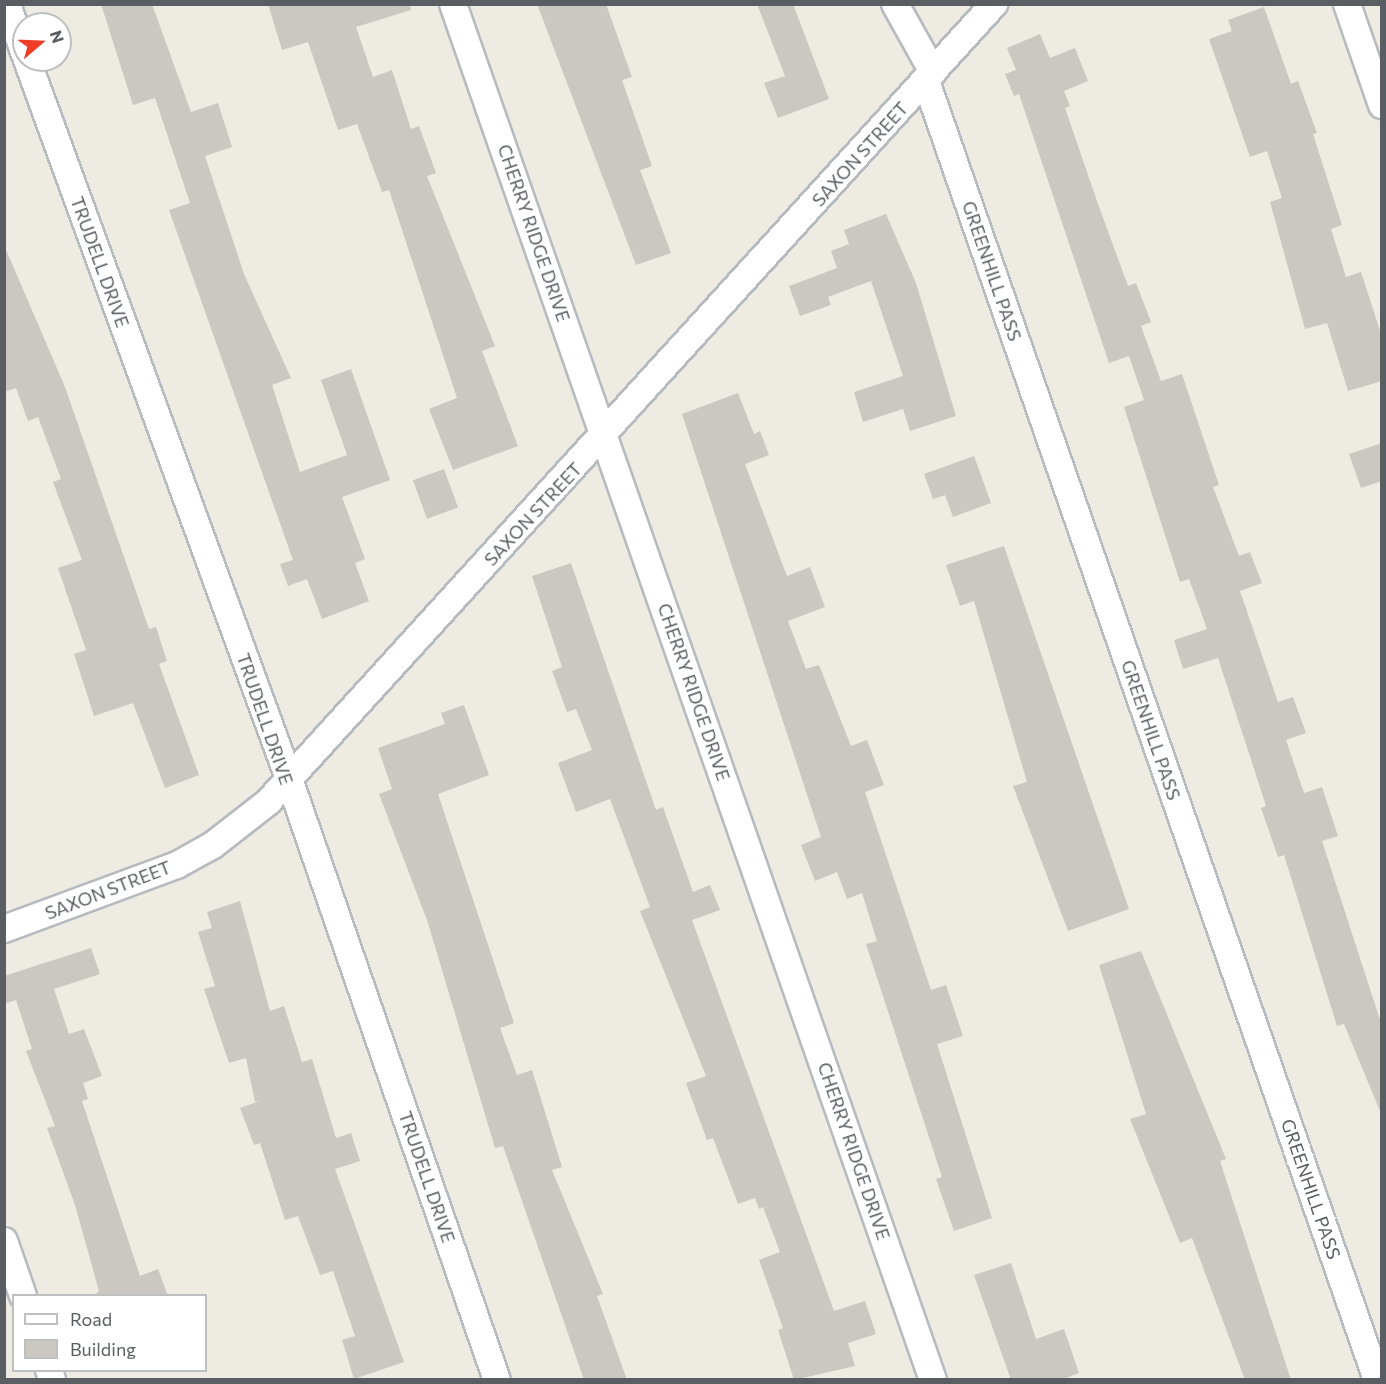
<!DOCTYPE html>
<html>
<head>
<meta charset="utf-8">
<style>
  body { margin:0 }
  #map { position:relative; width:1386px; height:1384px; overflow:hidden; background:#eeebe2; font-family:Commissioner,sans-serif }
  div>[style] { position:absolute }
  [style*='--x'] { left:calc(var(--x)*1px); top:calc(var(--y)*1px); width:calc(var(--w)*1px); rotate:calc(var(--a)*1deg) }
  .building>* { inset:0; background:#cbc8c1; transform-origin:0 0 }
  .roads { filter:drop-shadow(2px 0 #b7babf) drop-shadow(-2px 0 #b7babf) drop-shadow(0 2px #b7babf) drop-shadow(0 -2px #b7babf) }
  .minor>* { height:26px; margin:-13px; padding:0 13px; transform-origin:13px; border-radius:13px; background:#fff }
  span { translate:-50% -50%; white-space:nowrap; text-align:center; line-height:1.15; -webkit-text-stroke:6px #fff; paint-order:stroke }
  .street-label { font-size:18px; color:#5a5e63 }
  .frame { position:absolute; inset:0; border:6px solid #5a5e63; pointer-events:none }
  .legend { position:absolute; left:12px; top:1294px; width:195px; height:78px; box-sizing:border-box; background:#fff; border:2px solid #bdbfc1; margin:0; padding:8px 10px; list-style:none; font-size:18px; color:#5a5e63 }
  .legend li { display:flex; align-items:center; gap:12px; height:30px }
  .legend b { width:30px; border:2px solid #bdbfc1 }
  .north { position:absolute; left:12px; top:12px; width:60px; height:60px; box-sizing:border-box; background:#fff; border:2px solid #bdbfc1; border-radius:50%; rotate:71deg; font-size:16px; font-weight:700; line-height:24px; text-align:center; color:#5a5e63 }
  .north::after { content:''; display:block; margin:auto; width:21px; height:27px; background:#ef3c26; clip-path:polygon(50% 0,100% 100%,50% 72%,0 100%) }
</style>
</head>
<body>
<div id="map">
  <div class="building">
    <div style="clip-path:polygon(101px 4px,152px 4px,191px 112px,218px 103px,232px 147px,205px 156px,244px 274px,291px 378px,272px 385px,300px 472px,347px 455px,321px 380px,351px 369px,390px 480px,342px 497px,365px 559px,355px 563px,369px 601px,322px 619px,307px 579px,288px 586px,280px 564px,293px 560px,169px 210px,190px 203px,155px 98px,133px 105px)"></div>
    <div style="clip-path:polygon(268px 4px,410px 4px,411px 10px,356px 27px,373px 77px,392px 70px,411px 129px,419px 126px,436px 173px,427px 176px,495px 346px,482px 351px,518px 446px,453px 470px,429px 409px,457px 398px,389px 190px,382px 192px,357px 124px,338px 130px,308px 42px,282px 50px)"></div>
    <div style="clip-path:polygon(537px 4px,606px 4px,632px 77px,622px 80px,652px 166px,640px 170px,671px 253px,636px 265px)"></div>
    <div style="clip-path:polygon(757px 4px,793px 4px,829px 99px,778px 118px,764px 83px,785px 76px)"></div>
    <div style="clip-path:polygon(1264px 7px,1291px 84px,1298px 81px,1317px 133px,1313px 134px,1342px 225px,1331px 229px,1346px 277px,1361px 272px,1382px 337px,1382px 381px,1348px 391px,1327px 323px,1305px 329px,1270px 202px,1282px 198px,1267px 151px,1250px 157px,1209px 39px,1232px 31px,1228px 20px)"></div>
    <div style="clip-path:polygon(1040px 34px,1050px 58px,1075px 48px,1088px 81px,1064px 91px,1070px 106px,1065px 108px,1098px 204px,1128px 286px,1136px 283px,1151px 322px,1141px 326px,1161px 381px,1182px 374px,1219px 485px,1213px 487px,1239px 556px,1250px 552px,1262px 583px,1240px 591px,1278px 702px,1293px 697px,1306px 733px,1286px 740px,1304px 793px,1322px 787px,1338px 836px,1322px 841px,1382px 1026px,1382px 1116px,1344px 1024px,1337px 1026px,1284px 855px,1278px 857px,1261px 808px,1266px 806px,1218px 658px,1183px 669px,1174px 640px,1207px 629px,1189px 579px,1180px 582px,1124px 407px,1144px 400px,1129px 356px,1109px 363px,1019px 94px,1014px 96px,1005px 74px,1016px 70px,1007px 48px)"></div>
    <div style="clip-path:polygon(886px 214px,916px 283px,956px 416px,910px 431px,903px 409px,863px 422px,854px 392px,903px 376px,871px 281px,828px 297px,831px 305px,800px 316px,789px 286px,837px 268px,831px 251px,849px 244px,844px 230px)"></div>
    <div style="clip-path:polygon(4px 245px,65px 387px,149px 629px,156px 627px,167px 661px,159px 664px,199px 775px,165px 788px,133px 703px,94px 716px,74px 654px,86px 650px,58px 568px,82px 560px,53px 482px,61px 479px,38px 417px,28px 421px,16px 388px,4px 392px)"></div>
    <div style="clip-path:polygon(738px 393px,754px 434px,760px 431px,769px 455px,745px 464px,782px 563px,787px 576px,810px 567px,825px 607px,788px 621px,806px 669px,819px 665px,851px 746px,867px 740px,884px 785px,865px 792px,931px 990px,946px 985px,963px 1036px,937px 1044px,992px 1218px,954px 1231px,936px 1179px,942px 1177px,866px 944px,877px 941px,862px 893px,847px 899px,837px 872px,815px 881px,801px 845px,821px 837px,682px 414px)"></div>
    <div style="clip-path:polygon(1382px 443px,1382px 481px,1361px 488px,1349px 454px)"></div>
    <div style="clip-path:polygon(974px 456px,991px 503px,953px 517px,945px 495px,933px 499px,924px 474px)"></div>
    <div style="left:444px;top:469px;width:41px;height:33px;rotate:70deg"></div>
    <div style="clip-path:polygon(1004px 546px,1129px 909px,1068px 931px,1013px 786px,1027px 782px,974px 601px,960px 606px,946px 565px)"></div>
    <div style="clip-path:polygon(571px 563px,656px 810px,663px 807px,693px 892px,710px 885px,720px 910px,692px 920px,834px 1311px,865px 1301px,876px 1334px,848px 1343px,855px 1366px,794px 1380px,778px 1330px,783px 1328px,759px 1260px,780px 1252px,763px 1207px,759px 1209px,755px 1198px,738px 1204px,713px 1138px,707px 1140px,686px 1083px,706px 1076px,640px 911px,650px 907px,610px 799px,576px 812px,558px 763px,592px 750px,576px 709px,567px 712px,552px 671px,562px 667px,532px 576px)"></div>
    <div style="clip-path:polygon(464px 705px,489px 775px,438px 794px,514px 1023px,500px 1028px,517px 1075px,532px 1070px,562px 1167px,552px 1170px,603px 1294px,597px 1296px,627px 1380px,584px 1380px,503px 1146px,495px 1148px,428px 923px,379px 794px,392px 789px,378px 748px,445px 724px,441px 713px)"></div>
    <div style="clip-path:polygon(240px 901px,270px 1011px,284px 1006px,302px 1062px,312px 1059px,336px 1138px,351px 1133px,360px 1161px,335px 1169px,404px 1362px,354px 1379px,342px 1340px,355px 1336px,333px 1271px,320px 1275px,298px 1216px,285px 1220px,260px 1143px,254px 1145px,240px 1108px,262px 1100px,255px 1102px,246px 1058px,229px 1063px,204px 989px,215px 986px,198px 932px,212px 928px,207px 912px)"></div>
    <div style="clip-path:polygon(91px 948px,100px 974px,54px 989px,69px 1034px,84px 1029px,102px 1076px,83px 1083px,88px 1099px,82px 1101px,140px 1276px,158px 1269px,168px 1296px,94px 1296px,99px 1291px,75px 1205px,47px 1128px,55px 1126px,26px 1051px,32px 1049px,16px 1000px,4px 1004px,4px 976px)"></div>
    <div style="clip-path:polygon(1141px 951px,1226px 1159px,1220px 1161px,1291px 1380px,1245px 1380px,1192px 1238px,1180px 1243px,1130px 1119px,1146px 1114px,1099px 965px)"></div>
    <div style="clip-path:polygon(1011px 1263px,1036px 1339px,1064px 1329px,1079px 1373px,1061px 1380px,1011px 1380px,974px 1275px)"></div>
  </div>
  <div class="roads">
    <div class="minor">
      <div style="--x:7;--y:4;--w:51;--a:70.5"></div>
      <div style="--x:453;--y:4;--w:1457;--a:70.77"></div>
      <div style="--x:895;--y:4;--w:78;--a:60.8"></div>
      <div style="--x:1347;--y:4;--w:107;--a:70.9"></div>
      <div style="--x:27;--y:60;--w:759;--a:69.97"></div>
      <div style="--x:287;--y:773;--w:642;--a:70.92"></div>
      <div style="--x:926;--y:81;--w:1375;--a:70.85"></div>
      <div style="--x:4;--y:929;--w:184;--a:-20.3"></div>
      <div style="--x:177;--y:865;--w:41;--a:-29.1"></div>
      <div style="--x:213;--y:845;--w:70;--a:-38"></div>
      <div style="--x:268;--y:802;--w:1079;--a:-47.7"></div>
      <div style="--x:4;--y:1241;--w:58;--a:70.9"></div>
      <div style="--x:49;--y:1370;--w:10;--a:73"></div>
    </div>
  </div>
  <div class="street-label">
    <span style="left:860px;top:154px;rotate:-48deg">SAXON STREET</span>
    <span style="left:534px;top:233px;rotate:71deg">CHERRY RIDGE DRIVE</span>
    <span style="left:100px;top:262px;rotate:70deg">TRUDELL DRIVE</span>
    <span style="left:992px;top:271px;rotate:71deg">GREENHILL PASS</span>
    <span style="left:533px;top:514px;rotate:-47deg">SAXON STREET</span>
    <span style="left:694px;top:692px;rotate:71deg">CHERRY RIDGE DRIVE</span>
    <span style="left:265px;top:719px;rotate:71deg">TRUDELL DRIVE</span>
    <span style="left:1151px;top:730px;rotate:71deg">GREENHILL PASS</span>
    <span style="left:108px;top:890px;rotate:-21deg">SAXON STREET</span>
    <span style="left:854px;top:1151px;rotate:71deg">CHERRY RIDGE DRIVE</span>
    <span style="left:427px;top:1177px;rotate:71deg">TRUDELL DRIVE</span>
    <span style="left:1311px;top:1189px;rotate:71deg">GREENHILL PASS</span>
  </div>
  <div class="frame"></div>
  <ul class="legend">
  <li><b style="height:8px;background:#fff"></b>Road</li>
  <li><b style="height:16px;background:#cbc8c1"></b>Building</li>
  </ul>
  <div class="north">N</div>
</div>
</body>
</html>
